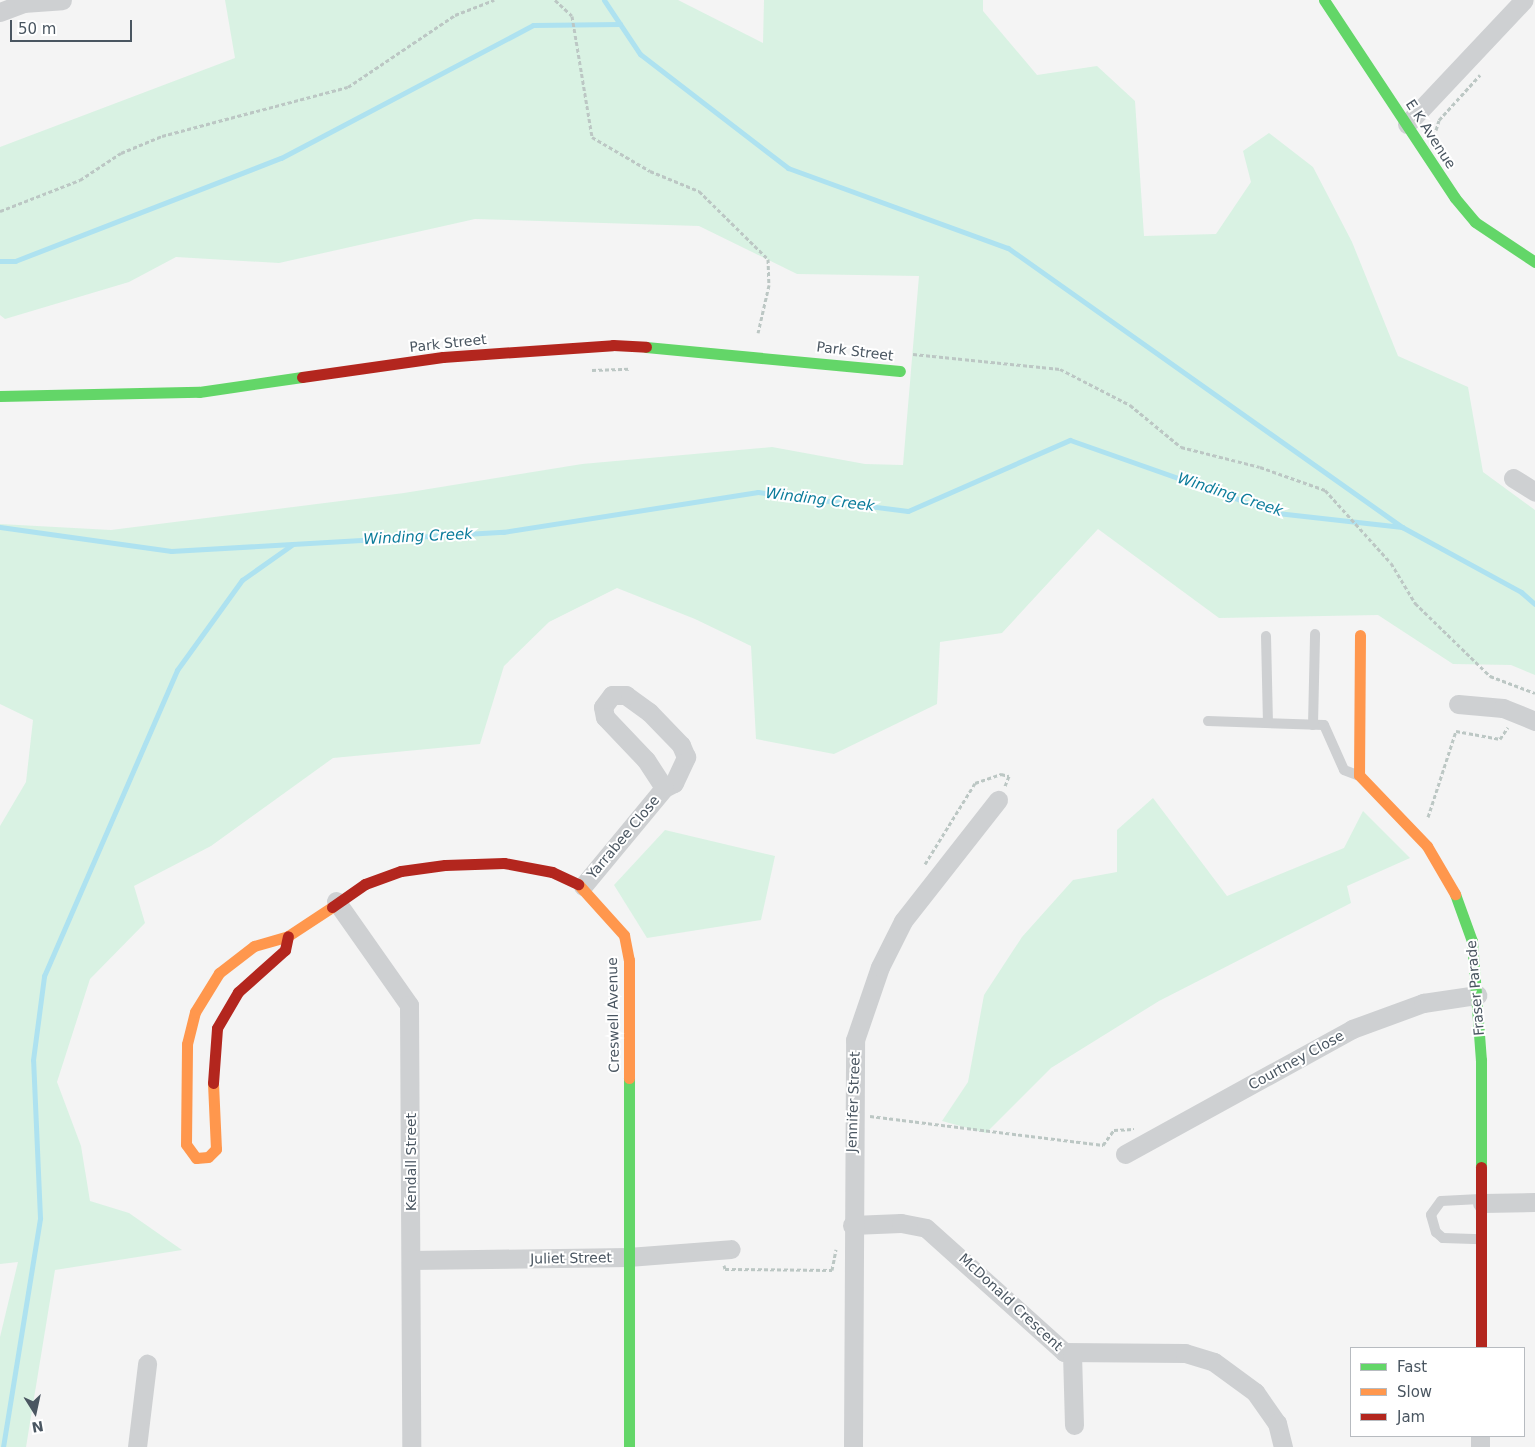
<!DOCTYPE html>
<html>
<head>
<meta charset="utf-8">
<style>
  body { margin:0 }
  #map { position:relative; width:1535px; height:1447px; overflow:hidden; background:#f4f4f4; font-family:"DejaVu Sans",sans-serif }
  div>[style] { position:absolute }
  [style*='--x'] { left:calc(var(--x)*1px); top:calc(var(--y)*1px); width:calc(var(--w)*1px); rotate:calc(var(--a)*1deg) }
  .green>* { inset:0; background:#d9f2e3 }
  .stream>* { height:5px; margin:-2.5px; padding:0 2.5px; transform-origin:2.5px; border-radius:2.5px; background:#aee2f0 }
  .path>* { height:3px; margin-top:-1.5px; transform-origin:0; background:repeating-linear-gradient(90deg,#bcc7c4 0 4px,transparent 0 6.5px) }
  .lane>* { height:10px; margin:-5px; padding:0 5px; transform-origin:5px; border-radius:5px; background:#ced0d2 }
  .street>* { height:19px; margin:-9.5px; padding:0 9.5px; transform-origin:9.5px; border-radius:9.5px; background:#ced0d2 }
  .fast>* { height:11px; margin:-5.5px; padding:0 5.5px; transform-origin:5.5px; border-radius:5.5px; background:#63d668 }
  .slow>* { height:11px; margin:-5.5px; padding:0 5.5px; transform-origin:5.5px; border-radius:5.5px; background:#ff974d }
  .jam>* { height:11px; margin:-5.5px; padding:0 5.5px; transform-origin:5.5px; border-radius:5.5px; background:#b3261e }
  span { translate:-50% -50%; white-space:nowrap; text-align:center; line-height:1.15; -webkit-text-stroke:4px #fff; paint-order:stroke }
  .street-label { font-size:14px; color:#4a5661 }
  .water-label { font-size:15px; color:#0c7c9b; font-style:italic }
  .legend { position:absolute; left:1350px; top:1347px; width:175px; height:90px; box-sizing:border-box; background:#fff; border:1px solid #b7bbc0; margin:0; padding:6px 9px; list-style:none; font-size:15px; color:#4a5661 }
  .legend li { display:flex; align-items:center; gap:10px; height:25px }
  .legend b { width:25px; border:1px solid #b7bbc0 }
  .north { position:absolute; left:10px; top:1387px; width:50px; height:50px; -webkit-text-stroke:4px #fff; paint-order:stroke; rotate:170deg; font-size:14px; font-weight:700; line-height:20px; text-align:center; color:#4a5661 }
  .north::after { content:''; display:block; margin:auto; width:18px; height:22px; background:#4a5661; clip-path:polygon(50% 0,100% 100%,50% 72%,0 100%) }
  .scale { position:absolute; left:10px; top:20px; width:122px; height:22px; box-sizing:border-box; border:2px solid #4a5661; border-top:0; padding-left:6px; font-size:15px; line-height:18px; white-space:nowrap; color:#4a5661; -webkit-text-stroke:4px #fff; paint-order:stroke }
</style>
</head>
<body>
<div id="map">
  <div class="green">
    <div style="clip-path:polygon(225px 0,678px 0,763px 43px,764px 0,983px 0,983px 11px,1037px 75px,1097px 66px,1135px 101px,1144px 236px,1216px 234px,1251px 182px,1243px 151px,1269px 133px,1313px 167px,1352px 242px,1398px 356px,1468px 387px,1483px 472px,1535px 510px,1535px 675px,1511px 665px,1453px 664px,1378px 615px,1219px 618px,1098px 529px,1002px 633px,940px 642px,937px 704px,834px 754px,756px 739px,751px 646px,695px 619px,617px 588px,549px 622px,504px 666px,480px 744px,333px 758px,211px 846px,134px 886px,145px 923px,90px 979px,57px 1082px,81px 1146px,90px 1201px,129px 1213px,182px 1250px,55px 1270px,26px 1447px,0 1447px,0 1337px,18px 1262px,0 1264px,0 826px,26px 782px,33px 720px,0 704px,0 524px,111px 530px,404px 493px,582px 464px,772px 447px,865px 464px,903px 465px,919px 276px,797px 274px,699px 226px,475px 219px,279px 263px,176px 257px,129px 282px,5px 319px,0 315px,0 147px,235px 58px)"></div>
    <div style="clip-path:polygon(1153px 798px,1227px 896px,1344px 848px,1363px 811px,1410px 858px,1347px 886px,1351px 903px,1159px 1001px,1051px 1068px,986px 1133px,942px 1121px,968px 1082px,984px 995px,1022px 937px,1073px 880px,1117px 872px,1117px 830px)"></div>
    <div style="clip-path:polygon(665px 830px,775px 856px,761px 920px,647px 938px,614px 885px)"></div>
  </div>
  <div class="stream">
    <div style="--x:604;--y:0;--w:65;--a:56.3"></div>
    <div style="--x:640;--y:54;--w:187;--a:37.6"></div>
    <div style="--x:788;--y:168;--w:234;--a:20"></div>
    <div style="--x:1008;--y:248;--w:483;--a:35.3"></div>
    <div style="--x:1402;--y:527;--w:136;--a:28.6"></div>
    <div style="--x:1521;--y:592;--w:18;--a:41"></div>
    <div style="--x:0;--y:261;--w:15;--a:0"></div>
    <div style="--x:15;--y:261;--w:285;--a:-21.2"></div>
    <div style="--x:281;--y:158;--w:285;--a:-27.8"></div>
    <div style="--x:533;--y:25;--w:87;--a:-0.7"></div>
    <div style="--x:0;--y:527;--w:173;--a:8"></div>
    <div style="--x:171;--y:551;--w:333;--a:-3.3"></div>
    <div style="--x:503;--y:532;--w:258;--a:-8.9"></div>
    <div style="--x:758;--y:492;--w:151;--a:7.2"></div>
    <div style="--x:908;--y:511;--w:177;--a:-23.7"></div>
    <div style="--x:1070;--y:440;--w:219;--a:19.4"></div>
    <div style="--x:1277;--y:513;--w:126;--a:6.4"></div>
    <div style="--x:3;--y:1447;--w:232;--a:-80.8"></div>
    <div style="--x:40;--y:1218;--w:158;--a:-92.5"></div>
    <div style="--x:33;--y:1060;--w:85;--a:-82.5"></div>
    <div style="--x:44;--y:976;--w:334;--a:-66.5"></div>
    <div style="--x:177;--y:670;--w:111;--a:-54.2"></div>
    <div style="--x:242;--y:580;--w:62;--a:-35.2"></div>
  </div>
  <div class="path">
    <div style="--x:555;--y:0;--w:23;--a:43"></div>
    <div style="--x:572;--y:16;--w:123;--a:80.6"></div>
    <div style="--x:592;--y:137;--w:67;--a:30.4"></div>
    <div style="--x:650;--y:171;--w:53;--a:22.2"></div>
    <div style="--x:699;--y:191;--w:97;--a:44.6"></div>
    <div style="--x:768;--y:259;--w:26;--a:88"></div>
    <div style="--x:769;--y:285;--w:49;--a:102.9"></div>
    <div style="--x:1436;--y:130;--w:10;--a:-73"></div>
    <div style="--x:1439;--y:120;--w:61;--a:-47.7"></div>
    <div style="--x:0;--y:211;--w:86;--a:-21.2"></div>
    <div style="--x:80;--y:180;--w:49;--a:-33.4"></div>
    <div style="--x:121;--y:153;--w:44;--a:-22.5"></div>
    <div style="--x:162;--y:136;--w:192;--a:-14.8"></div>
    <div style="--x:348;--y:87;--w:129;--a:-33.9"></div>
    <div style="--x:455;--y:15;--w:42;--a:-21"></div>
    <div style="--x:913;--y:354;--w:148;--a:5.8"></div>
    <div style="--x:1060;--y:369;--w:79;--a:27.2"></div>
    <div style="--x:1130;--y:405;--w:66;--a:39.5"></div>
    <div style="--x:1181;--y:447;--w:81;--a:14.2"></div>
    <div style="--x:1260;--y:467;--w:69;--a:19.5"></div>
    <div style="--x:1325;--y:490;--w:98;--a:47.9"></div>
    <div style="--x:1391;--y:563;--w:47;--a:59"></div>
    <div style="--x:1415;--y:603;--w:105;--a:44.2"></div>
    <div style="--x:1490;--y:676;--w:48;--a:20.7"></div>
    <div style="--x:592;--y:370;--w:37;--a:-2"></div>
    <div style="--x:1428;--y:817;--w:90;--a:-72"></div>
    <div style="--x:1456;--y:731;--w:45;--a:10.3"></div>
    <div style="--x:1500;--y:739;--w:14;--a:-56"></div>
    <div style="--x:925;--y:864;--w:95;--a:-58.3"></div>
    <div style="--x:975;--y:783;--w:28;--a:-19"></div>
    <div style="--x:1001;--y:774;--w:8;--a:14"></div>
    <div style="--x:1009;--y:776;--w:11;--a:112"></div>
    <div style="--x:870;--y:1116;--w:235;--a:7.1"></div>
    <div style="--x:1103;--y:1145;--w:19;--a:-54"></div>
    <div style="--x:1114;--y:1130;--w:20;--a:-3"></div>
    <div style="--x:724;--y:1265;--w:4;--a:76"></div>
    <div style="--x:725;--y:1269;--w:107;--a:0.5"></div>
    <div style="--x:832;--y:1270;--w:21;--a:-79"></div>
  </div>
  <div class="lane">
    <div style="--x:1266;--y:636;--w:87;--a:88.7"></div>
    <div style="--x:1208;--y:721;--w:116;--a:2"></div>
    <div style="--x:1324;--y:725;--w:49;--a:66"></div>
    <div style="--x:1344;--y:770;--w:14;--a:21"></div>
    <div style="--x:1313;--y:725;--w:91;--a:-88.7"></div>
    <div style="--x:1480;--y:1199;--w:39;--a:177"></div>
    <div style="--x:1441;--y:1201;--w:17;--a:126"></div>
    <div style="--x:1431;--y:1215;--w:18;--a:74"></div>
    <div style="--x:1436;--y:1232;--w:9;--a:41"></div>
    <div style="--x:1443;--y:1238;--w:38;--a:2"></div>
  </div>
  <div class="street">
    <div style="--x:0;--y:12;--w:25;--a:-21"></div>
    <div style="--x:23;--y:3;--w:39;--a:-4"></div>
    <div style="--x:1407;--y:124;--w:170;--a:-46.7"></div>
    <div style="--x:1513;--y:478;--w:26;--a:32"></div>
    <div style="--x:1458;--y:704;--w:45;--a:5.1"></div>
    <div style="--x:1503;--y:708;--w:35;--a:22"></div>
    <div style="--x:583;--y:886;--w:127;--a:-50.4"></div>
    <div style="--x:664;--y:788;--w:11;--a:-27"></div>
    <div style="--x:674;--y:783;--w:29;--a:-65"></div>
    <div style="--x:686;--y:757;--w:13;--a:-113"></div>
    <div style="--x:681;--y:745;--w:46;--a:-134.1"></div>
    <div style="--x:649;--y:712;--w:29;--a:-144"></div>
    <div style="--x:626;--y:695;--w:14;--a:180"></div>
    <div style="--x:612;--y:695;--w:15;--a:127"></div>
    <div style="--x:603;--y:707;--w:10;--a:79"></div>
    <div style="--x:605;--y:717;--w:59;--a:46.4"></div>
    <div style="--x:646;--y:760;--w:33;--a:57"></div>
    <div style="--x:336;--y:901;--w:127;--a:54.9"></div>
    <div style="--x:409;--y:1005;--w:442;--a:89.7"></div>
    <div style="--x:1125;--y:1154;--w:259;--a:-28.8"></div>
    <div style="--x:1352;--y:1029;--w:76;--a:-20.1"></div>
    <div style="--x:1423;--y:1003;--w:55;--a:-8.4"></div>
    <div style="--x:1482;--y:1203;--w:53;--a:-1.1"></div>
    <div style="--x:852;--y:1225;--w:49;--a:-2.3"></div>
    <div style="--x:901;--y:1223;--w:25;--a:11"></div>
    <div style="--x:926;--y:1228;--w:186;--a:41.9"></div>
    <div style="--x:1064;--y:1352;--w:121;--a:0.5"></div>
    <div style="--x:1185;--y:1353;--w:30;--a:17"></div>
    <div style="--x:1214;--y:1362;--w:51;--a:36.2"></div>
    <div style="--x:1255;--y:1392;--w:38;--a:55"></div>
    <div style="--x:1277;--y:1423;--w:25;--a:76"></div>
    <div style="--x:411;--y:1260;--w:217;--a:-0.8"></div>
    <div style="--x:628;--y:1257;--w:103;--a:-4.4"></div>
    <div style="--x:1072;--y:1353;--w:72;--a:88.4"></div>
    <div style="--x:137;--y:1447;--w:84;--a:-83.1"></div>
    <div style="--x:853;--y:1447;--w:407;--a:-89.7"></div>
    <div style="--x:855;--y:1040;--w:77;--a:-71.1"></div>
    <div style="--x:880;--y:967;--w:51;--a:-63.4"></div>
    <div style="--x:903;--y:921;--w:154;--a:-51.9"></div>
    <div style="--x:1480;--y:1447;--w:11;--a:-90"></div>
  </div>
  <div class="fast">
    <div style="--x:1324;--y:0;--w:237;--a:56.5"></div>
    <div style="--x:1455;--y:198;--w:31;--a:50"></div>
    <div style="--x:1475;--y:222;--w:72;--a:33.7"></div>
    <div style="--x:646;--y:347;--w:255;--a:5.4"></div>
    <div style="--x:0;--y:396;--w:199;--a:-1.2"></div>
    <div style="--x:199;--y:392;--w:104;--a:-8.3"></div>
    <div style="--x:1455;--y:894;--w:50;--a:70.1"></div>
    <div style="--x:1472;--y:941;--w:119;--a:85.7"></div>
    <div style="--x:1481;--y:1060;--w:107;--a:90"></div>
    <div style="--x:629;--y:1078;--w:369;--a:90"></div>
  </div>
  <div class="slow">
    <div style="--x:1360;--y:635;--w:140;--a:90.4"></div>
    <div style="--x:1359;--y:775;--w:98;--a:46.2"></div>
    <div style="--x:1427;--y:846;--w:56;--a:59.7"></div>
    <div style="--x:578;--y:884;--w:69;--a:48"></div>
    <div style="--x:624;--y:935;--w:25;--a:79"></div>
    <div style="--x:629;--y:960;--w:118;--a:90"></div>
    <div style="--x:213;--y:1083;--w:66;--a:87.4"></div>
    <div style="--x:216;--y:1149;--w:11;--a:135"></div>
    <div style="--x:208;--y:1157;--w:12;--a:175"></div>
    <div style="--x:196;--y:1158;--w:17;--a:-126"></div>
    <div style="--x:186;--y:1144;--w:100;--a:-89.4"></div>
    <div style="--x:187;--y:1044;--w:33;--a:-76"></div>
    <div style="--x:195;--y:1012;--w:46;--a:-58.4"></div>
    <div style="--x:219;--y:973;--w:44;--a:-37.6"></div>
    <div style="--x:254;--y:946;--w:35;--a:-16"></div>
    <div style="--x:288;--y:936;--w:53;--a:-33.4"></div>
  </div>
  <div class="jam">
    <div style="--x:302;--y:377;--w:142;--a:-8.1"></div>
    <div style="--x:443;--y:357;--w:170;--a:-4"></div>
    <div style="--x:613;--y:345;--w:33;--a:3"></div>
    <div style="--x:332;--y:907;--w:40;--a:-34.9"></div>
    <div style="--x:365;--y:884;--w:38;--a:-20"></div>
    <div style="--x:401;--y:871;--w:44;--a:-7.8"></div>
    <div style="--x:445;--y:865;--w:59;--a:-1.9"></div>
    <div style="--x:504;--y:863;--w:49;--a:10.6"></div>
    <div style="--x:552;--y:872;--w:29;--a:25"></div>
    <div style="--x:213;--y:1083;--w:55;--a:-85.8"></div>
    <div style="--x:217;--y:1028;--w:42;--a:-59.7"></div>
    <div style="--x:238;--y:992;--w:63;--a:-41.8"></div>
    <div style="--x:285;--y:950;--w:14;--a:-78"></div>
    <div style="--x:1481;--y:1167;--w:181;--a:90"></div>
  </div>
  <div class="street-label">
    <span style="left:1431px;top:134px;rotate:57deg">E K Avenue</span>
    <span style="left:448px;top:343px;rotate:-6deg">Park Street</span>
    <span style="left:855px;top:351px;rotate:7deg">Park Street</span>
    <span style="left:623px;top:837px;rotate:-50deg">Yarrabee Close</span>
    <span style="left:1475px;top:988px;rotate:-95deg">Fraser Parade</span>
    <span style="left:613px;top:1015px;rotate:-91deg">Creswell Avenue</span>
    <span style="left:1296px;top:1060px;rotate:-29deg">Courtney Close</span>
    <span style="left:853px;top:1102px;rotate:-88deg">Jennifer Street</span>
    <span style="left:411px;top:1162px;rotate:-90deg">Kendall Street</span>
    <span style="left:571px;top:1258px;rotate:-1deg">Juliet Street</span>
    <span style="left:1011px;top:1302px;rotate:43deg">McDonald Crescent</span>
  </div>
  <div class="water-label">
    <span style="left:1230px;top:495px;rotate:18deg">Winding Creek</span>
    <span style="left:820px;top:500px;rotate:7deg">Winding Creek</span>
    <span style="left:418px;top:537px;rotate:-3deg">Winding Creek</span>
  </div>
  <ul class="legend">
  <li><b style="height:6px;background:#63d668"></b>Fast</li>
  <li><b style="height:6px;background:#ff974d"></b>Slow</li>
  <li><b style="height:6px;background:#b3261e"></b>Jam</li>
  </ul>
  <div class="north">N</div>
  <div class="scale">50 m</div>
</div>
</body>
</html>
